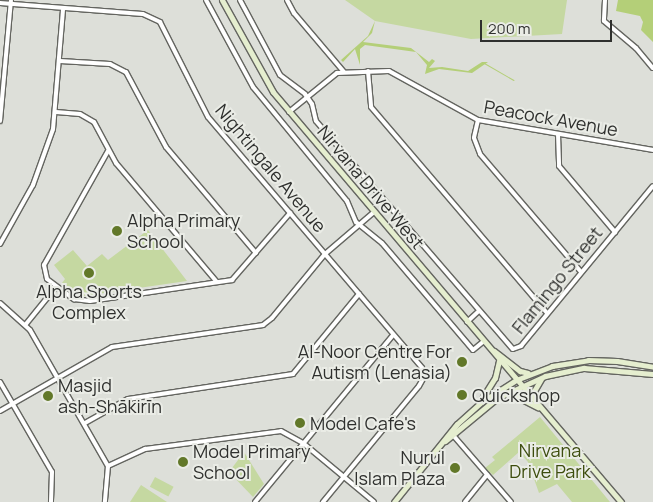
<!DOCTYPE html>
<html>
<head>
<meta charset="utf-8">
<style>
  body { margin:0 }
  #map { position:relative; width:653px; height:502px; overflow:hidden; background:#dddfd9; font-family:Manrope,sans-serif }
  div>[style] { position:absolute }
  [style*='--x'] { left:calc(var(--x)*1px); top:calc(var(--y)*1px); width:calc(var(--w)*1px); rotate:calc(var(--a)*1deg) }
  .green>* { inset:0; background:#c5d8a1; transform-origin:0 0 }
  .water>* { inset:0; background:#b4cf78 }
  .stream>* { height:1px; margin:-0.5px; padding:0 0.5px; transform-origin:0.5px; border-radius:0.5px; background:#b4cf78 }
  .roads { filter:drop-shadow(1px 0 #646560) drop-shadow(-1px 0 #646560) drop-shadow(0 1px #646560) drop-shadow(0 -1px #646560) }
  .street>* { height:4px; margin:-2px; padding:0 2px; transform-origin:2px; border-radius:2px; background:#fff }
  .secondary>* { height:5px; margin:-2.5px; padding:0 2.5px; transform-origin:2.5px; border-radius:2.5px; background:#e5eecf }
  .dots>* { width:14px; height:14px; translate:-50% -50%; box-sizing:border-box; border:2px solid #eaece6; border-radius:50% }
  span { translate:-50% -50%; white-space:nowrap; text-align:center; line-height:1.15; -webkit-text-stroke:4px #eaece6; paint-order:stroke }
  .street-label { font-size:18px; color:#2f302e }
  .poi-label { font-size:18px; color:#2f302e }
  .left { translate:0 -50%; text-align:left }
  .right { translate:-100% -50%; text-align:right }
  .park-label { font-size:18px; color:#3d4d0e }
  .scale { position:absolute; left:480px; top:20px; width:132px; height:22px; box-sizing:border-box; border:2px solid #2f302e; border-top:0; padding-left:6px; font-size:15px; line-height:18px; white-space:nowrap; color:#2f302e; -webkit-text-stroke:4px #eaece6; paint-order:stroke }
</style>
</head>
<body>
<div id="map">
  <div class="green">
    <div style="clip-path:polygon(345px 0,567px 0,562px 34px,471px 39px,375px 21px)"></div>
    <div style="clip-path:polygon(148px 230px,187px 281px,83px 296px,62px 283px,65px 279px,54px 265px,73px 250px,87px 266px,102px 254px,108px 260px)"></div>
    <div style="clip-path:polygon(540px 417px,610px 502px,572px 502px,557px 484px,539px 493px,528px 462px,519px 452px,493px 475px,485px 468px,495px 460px,492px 457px)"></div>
    <div style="clip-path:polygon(244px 452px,264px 484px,253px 497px,229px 472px)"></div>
    <div style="left:155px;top:477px;width:21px;height:11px;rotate:28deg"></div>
    <div style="clip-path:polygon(141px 485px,167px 502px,130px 502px)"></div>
  </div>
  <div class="water">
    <div style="clip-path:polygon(618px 0,653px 0,653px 42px,641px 30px,643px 22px,640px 16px,616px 11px)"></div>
    <div style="clip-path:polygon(375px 21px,372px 33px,363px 42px,411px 48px,429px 62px,432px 59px,435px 61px,429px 68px,442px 67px,468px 71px,482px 62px,488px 62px,472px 73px,439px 69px,425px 74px,427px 65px,416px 52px,365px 45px,360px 49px,360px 65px,355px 49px,343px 62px,341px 60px,368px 36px)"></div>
  </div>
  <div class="stream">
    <div style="--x:484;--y:63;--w:34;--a:30"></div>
  </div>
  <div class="roads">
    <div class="street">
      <div style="--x:206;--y:0;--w:99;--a:61.6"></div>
      <div style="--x:253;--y:87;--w:148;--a:50.5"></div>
      <div style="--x:347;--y:201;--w:23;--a:67"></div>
      <div style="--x:356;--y:222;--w:33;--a:39"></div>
      <div style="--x:382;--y:243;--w:140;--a:49.6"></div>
      <div style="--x:473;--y:350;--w:13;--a:-39"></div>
      <div style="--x:240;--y:0;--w:85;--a:61.9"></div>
      <div style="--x:280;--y:75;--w:31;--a:37"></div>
      <div style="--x:305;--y:94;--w:12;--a:55"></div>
      <div style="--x:312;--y:104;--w:17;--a:77"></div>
      <div style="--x:316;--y:121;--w:301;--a:49.2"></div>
      <div style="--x:513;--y:349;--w:9;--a:-21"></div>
      <div style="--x:521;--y:346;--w:207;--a:-50.5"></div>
      <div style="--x:287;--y:0;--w:15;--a:62"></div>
      <div style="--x:294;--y:13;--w:77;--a:49.7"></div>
      <div style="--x:605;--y:0;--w:21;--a:93"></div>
      <div style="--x:604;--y:21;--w:42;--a:40.2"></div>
      <div style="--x:636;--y:48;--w:26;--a:50"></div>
      <div style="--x:0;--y:3;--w:143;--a:4.4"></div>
      <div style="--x:143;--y:14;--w:19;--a:25"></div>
      <div style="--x:160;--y:22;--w:106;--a:63.2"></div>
      <div style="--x:208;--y:117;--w:330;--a:49.5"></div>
      <div style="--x:422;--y:368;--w:9;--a:77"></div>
      <div style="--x:424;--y:377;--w:10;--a:119"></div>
      <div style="--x:419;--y:386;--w:151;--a:129.6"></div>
      <div style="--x:60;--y:61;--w:50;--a:3.4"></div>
      <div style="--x:110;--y:64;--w:18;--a:27"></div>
      <div style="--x:126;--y:72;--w:85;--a:61.9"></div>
      <div style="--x:166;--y:147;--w:139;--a:49.7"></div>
      <div style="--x:368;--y:71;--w:36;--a:85"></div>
      <div style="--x:371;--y:107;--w:271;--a:49.5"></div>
      <div style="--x:56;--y:112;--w:24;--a:5"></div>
      <div style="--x:80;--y:114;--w:16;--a:30"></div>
      <div style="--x:94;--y:122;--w:47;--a:61.8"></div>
      <div style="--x:116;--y:163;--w:156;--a:49.7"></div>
      <div style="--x:289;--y:112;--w:62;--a:-39.1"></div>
      <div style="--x:337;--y:73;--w:52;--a:-2.2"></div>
      <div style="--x:389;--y:71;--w:102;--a:28.8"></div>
      <div style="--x:478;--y:120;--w:178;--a:9.7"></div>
      <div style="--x:478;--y:120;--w:18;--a:103"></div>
      <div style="--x:474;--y:138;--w:17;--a:69"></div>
      <div style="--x:480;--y:154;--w:155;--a:49.4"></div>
      <div style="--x:0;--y:121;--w:121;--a:-84.8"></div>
      <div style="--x:558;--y:134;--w:32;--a:88"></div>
      <div style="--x:559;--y:166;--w:87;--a:49.7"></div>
      <div style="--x:108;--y:151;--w:131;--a:119.3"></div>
      <div style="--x:44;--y:265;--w:14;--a:78"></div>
      <div style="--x:47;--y:279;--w:34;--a:37"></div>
      <div style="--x:74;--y:299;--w:16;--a:7"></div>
      <div style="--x:90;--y:301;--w:144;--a:-8.4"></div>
      <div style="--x:232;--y:280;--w:89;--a:-49.1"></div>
      <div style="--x:0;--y:244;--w:68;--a:-60.8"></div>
      <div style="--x:33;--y:185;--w:59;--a:-70.3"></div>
      <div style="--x:53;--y:129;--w:120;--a:-85.2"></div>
      <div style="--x:0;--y:303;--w:40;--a:42"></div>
      <div style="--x:30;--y:330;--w:157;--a:60.2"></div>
      <div style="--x:108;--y:466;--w:36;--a:95"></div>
      <div style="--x:467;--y:322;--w:16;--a:-43"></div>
      <div style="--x:26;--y:324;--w:48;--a:-51"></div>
      <div style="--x:0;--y:382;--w:104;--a:60"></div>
      <div style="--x:52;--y:472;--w:30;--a:92"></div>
      <div style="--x:0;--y:411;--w:129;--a:-29.7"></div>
      <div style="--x:112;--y:347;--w:153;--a:-8.3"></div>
      <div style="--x:263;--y:325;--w:11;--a:-38"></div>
      <div style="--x:272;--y:318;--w:83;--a:-50.4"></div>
      <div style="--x:325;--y:254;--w:65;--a:-40.6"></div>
      <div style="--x:85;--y:423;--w:49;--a:-29.2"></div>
      <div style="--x:128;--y:399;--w:167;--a:-8.6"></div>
      <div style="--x:293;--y:374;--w:104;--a:-50.5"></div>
      <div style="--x:452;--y:434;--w:90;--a:49.1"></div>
      <div style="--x:108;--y:466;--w:41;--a:-24.7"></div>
      <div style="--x:145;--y:449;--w:137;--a:-7.5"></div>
      <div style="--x:281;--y:431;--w:25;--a:29"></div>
      <div style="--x:303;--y:443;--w:92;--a:39.7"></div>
      <div style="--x:255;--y:502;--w:217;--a:-50.4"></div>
      <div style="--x:465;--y:502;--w:35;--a:-51"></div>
    </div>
    <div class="secondary">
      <div style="--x:222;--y:0;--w:105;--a:61"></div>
      <div style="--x:273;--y:92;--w:538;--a:49.68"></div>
      <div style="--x:494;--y:351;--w:33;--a:38"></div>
      <div style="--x:520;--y:371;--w:8;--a:14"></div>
      <div style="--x:508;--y:392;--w:34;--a:27"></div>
      <div style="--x:481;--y:400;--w:26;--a:-58"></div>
      <div style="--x:495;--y:378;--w:18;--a:-77"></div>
      <div style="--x:535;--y:401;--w:10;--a:-96"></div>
      <div style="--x:534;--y:391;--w:14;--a:-60"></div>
      <div style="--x:445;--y:441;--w:67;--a:-39.6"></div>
      <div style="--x:497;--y:398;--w:53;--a:-24.6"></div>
      <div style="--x:545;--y:376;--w:40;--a:-12"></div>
      <div style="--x:584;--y:368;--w:69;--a:5"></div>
      <div style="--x:394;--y:502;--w:100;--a:-51.1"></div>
      <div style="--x:457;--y:424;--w:31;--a:-42"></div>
      <div style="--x:480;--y:403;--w:43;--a:-32.6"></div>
      <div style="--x:516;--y:380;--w:39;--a:-21"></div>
      <div style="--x:552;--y:366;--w:36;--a:-9"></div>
      <div style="--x:588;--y:360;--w:29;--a:2"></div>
      <div style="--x:617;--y:361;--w:36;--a:9"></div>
    </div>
  </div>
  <div class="dots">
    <div style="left:117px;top:231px;background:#627829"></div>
    <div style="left:89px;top:273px;background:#627829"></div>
    <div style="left:462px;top:362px;background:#627829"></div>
    <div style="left:462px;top:395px;background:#627829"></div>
    <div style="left:48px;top:396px;background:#627829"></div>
    <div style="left:300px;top:423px;background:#627829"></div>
    <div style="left:183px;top:462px;background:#627829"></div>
    <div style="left:455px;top:468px;background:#627829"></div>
  </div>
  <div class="street-label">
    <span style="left:551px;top:118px;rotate:10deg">Peacock Avenue</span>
    <span style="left:271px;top:168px;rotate:50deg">Nightingale Avenue</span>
    <span style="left:371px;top:187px;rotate:50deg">Nirvana Drive West</span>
    <span style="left:557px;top:280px;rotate:-51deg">Flamingo Street</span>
  </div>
  <div class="poi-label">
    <span class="left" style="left:127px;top:231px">Alpha Primary<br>School</span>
    <span style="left:89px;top:302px">Alpha Sports<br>Complex</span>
    <span class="right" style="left:452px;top:362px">Al-Noor Centre For<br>Autism (Lenasia)</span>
    <span class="left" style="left:58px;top:396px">Masjid<br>ash-Shākirīn</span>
    <span class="left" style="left:472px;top:395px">Quickshop</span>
    <span class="left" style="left:310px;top:423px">Model Cafe's</span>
    <span class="left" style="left:193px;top:462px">Model Primary<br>School</span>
    <span class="right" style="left:445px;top:468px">Nurul<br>Islam Plaza</span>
  </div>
  <div class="park-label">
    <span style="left:550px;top:461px">Nirvana<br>Drive Park</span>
  </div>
  <div class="scale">200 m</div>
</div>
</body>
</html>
